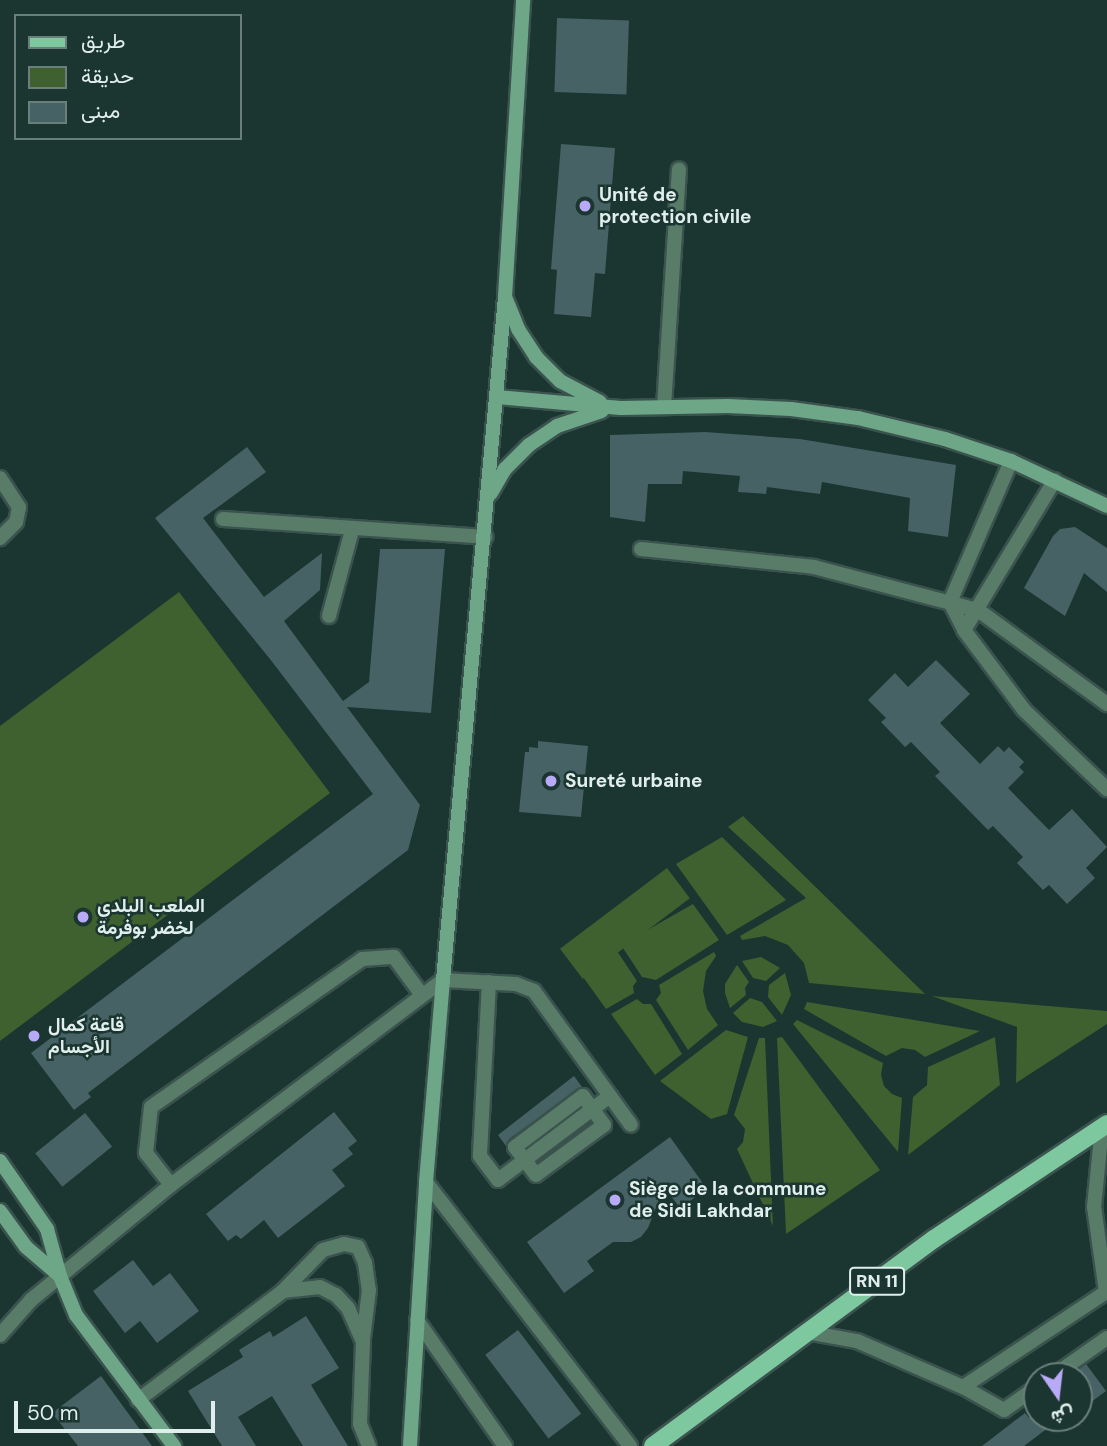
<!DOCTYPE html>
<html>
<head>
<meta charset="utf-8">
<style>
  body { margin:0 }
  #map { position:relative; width:1107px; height:1446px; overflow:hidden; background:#1b3530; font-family:"DM Sans",Vazirmatn,sans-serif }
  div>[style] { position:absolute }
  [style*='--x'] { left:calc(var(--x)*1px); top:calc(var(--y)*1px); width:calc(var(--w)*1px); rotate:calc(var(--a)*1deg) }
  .green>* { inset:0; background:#3f602f; transform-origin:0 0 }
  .building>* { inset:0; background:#466265; transform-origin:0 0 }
  .roads { filter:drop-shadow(2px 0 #3b534e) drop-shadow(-2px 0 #3b534e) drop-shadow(0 2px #3b534e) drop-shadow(0 -2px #3b534e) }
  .service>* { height:14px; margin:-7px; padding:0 7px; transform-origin:7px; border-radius:7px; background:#597c68 }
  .minor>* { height:14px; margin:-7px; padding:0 7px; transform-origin:7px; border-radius:7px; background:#597c68 }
  .secondary>* { height:14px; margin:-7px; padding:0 7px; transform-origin:7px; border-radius:7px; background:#6ea787 }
  .primary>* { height:18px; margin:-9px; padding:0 9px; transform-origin:9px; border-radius:9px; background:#7ec89f }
  .dots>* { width:19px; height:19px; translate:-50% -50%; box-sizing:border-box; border:4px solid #1b3530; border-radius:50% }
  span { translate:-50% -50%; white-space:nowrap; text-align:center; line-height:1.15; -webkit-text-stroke:5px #1b3530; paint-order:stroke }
  .shield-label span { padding:2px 5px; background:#1b3530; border:2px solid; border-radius:5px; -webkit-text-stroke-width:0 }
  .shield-label { font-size:18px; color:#e0efec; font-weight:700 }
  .poi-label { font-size:19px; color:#e0efec; font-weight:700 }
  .left { translate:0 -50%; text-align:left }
  .legend { position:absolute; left:14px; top:14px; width:228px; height:126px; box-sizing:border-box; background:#1b3530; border:2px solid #6a7f7b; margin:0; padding:9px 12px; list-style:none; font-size:21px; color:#e0efec }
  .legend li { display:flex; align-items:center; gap:14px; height:35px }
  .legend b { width:35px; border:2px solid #6a7f7b }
  .north { position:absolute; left:1023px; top:1362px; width:70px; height:70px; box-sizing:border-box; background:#1b3530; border:2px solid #6a7f7b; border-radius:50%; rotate:166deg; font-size:19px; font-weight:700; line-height:28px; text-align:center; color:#e0efec }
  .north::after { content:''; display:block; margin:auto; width:24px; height:32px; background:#b9aaf7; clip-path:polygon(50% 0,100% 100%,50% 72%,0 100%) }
  .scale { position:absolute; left:14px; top:1401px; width:201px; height:32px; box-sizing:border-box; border:4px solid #e0efec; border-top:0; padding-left:9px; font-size:21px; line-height:24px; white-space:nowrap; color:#e0efec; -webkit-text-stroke:5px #1b3530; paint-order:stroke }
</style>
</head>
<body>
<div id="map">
  <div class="green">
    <div style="clip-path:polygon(179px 592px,330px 793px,0 1041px,0 726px)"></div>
    <div style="clip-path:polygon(743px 816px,925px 994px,809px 983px,804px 963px,788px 945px,765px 936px,742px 940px,740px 936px,806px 898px,728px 827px)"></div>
    <div style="clip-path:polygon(722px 837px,786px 900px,727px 935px,676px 864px)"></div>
    <div style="left:667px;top:868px;width:38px;height:134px;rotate:53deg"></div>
    <div style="clip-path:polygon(693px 904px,719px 940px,656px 980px,642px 977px,621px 945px)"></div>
    <div style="clip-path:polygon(615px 948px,637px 981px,633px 986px,634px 993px,606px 1009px,578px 970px)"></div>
    <div style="clip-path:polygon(714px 952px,716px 956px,706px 971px,703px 991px,707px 1009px,718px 1025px,688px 1050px,656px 1000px,661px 993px,659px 985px)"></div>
    <div style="clip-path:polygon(761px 957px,780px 968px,766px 981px,753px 978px,742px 961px)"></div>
    <div style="clip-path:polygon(737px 965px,749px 982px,745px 988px,746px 995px,730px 1008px,725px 993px,725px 984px)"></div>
    <div style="clip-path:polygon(785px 973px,791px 995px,782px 1015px,768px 997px,769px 985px)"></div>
    <div style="clip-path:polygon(932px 996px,1107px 1011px,1107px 1024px,1016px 1083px,1017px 1027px)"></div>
    <div style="clip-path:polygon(750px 998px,762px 1002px,777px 1021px,763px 1027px,742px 1022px,733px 1013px)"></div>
    <div style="clip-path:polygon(637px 999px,643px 1004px,651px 1004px,682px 1054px,655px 1075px,611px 1014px)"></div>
    <div style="clip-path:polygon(807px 1002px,980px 1031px,925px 1057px,915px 1050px,902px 1048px,886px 1056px,804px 1009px)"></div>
    <div style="clip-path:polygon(797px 1020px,883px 1063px,881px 1075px,884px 1086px,892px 1094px,902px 1098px,898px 1152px,793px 1024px)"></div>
    <div style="clip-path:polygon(726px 1030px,748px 1037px,727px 1114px,711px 1119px,660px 1081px)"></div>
    <div style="clip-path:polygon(782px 1037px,880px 1170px,786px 1234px,777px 1038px)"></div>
    <div style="clip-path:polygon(995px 1037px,1000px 1085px,908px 1155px,913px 1097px,927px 1085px,928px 1067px)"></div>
    <div style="clip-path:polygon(759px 1038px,765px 1038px,773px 1226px,737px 1149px,743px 1142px,745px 1129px,734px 1115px)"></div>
  </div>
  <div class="building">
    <div style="left:557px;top:18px;width:72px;height:74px;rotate:2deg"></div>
    <div style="clip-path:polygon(561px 144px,615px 148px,605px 274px,595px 273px,591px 317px,554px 314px,557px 270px,551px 269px)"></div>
    <div style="clip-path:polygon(705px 432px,800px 439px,956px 465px,948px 537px,908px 531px,910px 498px,822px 482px,820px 494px,767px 487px,766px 494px,738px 492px,740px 476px,683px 471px,682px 484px,648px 484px,645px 522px,610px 517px,610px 435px)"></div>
    <div style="clip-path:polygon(247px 447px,266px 472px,203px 518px,264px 597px,322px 553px,320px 590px,284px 621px,343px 701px,369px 682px,380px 549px,445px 549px,431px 713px,347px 707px,420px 805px,408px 850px,88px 1093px,91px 1097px,74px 1110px,31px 1053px,373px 794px,270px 659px,155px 518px)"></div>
    <div style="clip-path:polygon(1075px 527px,1107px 548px,1107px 592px,1084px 573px,1065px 616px,1024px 588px,1053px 536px,1060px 529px)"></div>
    <div style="clip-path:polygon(936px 660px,970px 694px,940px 723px,980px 764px,998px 746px,1004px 752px,1009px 747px,1024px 762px,1019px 767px,1024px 772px,1008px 788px,1049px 830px,1072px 809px,1107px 847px,1086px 868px,1095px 878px,1067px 904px,1049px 885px,1043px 890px,1017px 863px,1023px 857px,993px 826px,988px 830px,935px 776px,940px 772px,911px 742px,905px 747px,881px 722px,886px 718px,868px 700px,895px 673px,908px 687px)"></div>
    <div style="clip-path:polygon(538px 741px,588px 746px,581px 817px,519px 812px,525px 752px,529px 752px,529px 747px,538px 748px)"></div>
    <div style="clip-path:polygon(574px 1076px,582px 1087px,509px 1139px,506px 1146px,498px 1135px)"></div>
    <div style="clip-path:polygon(334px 1112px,357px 1141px,348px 1148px,353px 1154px,332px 1170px,345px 1186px,278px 1238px,264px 1220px,241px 1239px,236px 1235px,228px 1241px,206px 1214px)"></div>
    <div style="left:85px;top:1113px;width:43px;height:64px;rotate:51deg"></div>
    <div style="clip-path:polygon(670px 1137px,707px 1189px,680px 1208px,664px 1187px,648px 1228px,641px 1237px,631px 1242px,613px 1242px,587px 1261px,594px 1271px,564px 1293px,527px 1242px)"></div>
    <div style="clip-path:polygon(133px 1260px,153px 1286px,170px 1273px,199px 1311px,157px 1343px,140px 1321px,125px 1333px,93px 1291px)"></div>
    <div style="clip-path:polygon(306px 1316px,339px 1368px,311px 1385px,348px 1446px,303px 1446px,272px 1396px,238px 1417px,256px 1446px,222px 1446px,188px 1391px,243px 1357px,239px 1350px,270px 1331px,273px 1337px)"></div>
    <div style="left:518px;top:1330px;width:105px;height:41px;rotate:53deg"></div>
    <div style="clip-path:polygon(1086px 1364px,1106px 1391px,1079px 1411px,1079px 1369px)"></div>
    <div style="clip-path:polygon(101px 1376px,152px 1446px,78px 1446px,52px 1413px)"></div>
    <div style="clip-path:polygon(1025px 1413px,1029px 1418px,1061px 1418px,1024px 1446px,982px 1446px)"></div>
  </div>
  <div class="roads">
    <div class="service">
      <div style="--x:664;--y:407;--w:238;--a:-86.4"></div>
      <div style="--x:223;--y:519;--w:263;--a:3.9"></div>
      <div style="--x:641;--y:549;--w:174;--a:5.9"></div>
      <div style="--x:814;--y:567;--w:170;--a:14.7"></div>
      <div style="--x:978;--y:610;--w:160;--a:36.1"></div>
      <div style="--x:950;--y:602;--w:31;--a:63"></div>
      <div style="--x:964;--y:630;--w:100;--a:53.1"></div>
      <div style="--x:1024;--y:710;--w:115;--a:43.6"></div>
      <div style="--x:950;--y:602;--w:154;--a:-66.6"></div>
      <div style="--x:329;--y:616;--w:89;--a:-75"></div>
      <div style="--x:964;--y:630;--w:175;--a:-58.8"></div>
      <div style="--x:171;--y:1185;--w:41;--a:-128"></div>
      <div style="--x:146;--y:1153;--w:46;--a:-83.8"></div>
      <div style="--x:151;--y:1107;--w:258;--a:-35"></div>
      <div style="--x:362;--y:959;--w:32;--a:-4"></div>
      <div style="--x:394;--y:957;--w:47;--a:53.6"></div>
      <div style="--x:283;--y:1291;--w:57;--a:-45.7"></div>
      <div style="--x:323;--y:1250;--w:22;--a:-16"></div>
      <div style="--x:344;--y:1244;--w:14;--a:12"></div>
      <div style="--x:358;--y:1247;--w:17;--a:66"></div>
      <div style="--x:365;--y:1263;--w:27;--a:82"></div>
      <div style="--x:369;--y:1290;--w:49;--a:97"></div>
      <div style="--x:138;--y:1400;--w:181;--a:-36.9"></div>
      <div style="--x:283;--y:1291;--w:37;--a:-6"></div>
      <div style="--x:320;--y:1287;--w:18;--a:27"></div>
      <div style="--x:336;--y:1295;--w:18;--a:47"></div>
      <div style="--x:348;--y:1308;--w:36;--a:66"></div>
      <div style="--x:363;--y:1341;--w:83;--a:92.1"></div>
      <div style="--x:360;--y:1424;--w:24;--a:68"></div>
    </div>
    <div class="minor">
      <div style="--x:0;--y:478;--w:35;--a:57"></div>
      <div style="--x:19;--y:507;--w:15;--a:101"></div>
      <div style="--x:16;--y:522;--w:23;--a:135"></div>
      <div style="--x:489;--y:982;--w:174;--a:93"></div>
      <div style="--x:480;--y:1156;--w:30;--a:53"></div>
      <div style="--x:498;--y:1180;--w:140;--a:-36.9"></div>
      <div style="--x:583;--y:1096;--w:36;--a:54"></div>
      <div style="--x:604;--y:1125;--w:84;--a:143.7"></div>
      <div style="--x:536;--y:1175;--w:35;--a:-127"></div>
      <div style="--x:515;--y:1147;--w:85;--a:-36.9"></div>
      <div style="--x:426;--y:1182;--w:334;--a:52.3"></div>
      <div style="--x:417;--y:1320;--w:154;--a:55.1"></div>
      <div style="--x:807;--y:1332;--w:51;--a:10.2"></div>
      <div style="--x:857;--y:1341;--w:116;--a:23.5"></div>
      <div style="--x:963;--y:1387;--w:172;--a:-33.6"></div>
      <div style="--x:1106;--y:1292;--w:86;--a:-98"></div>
      <div style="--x:1094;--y:1207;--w:80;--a:-84.3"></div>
      <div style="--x:0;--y:1335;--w:47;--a:-48.5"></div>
      <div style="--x:31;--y:1300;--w:181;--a:-39.4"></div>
      <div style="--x:171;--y:1185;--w:341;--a:-37"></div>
      <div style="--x:443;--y:980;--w:73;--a:3.1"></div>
      <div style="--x:516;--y:984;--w:19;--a:21"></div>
      <div style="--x:534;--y:991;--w:165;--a:54.1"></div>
      <div style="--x:1053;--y:1376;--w:66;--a:-35.1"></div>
      <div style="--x:963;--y:1387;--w:47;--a:29.3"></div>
      <div style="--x:1004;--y:1410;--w:40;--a:-34.9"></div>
    </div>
    <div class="secondary">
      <div style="--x:506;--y:299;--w:32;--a:68"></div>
      <div style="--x:518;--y:329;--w:33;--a:57"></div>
      <div style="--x:536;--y:357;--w:34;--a:45"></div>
      <div style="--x:560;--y:381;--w:45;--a:27.7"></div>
      <div style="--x:497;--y:397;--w:124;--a:5.1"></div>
      <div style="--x:621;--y:408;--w:107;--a:-1.1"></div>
      <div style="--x:728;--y:406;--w:63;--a:2.7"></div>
      <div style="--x:791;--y:409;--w:68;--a:7.7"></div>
      <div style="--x:858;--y:418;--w:89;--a:13.6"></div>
      <div style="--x:945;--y:439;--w:70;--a:18.4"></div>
      <div style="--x:1011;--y:461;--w:106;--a:25.1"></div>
      <div style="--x:491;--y:493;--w:28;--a:-60"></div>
      <div style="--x:505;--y:469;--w:34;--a:-45"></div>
      <div style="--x:529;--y:445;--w:34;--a:-34"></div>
      <div style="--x:557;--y:426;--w:47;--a:-18.4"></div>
      <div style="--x:0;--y:1161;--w:83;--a:55.3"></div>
      <div style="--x:47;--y:1229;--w:49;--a:74.5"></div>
      <div style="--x:60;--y:1276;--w:42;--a:67.7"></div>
      <div style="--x:76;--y:1315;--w:164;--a:53.2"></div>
      <div style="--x:0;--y:1211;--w:44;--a:54.2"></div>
      <div style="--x:26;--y:1247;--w:45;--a:40.5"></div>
      <div style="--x:410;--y:1446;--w:264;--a:-86.5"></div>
      <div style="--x:426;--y:1182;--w:203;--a:-85.2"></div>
      <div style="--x:443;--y:980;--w:686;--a:-84.81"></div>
      <div style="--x:505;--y:297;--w:298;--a:-86.5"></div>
    </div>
    <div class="primary">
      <div style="--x:653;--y:1446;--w:349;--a:-36.4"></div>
      <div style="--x:934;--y:1239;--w:208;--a:-33.6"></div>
    </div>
  </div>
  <div class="dots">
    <div style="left:585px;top:206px;background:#b9aaf7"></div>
    <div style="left:551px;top:781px;background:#b9aaf7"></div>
    <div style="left:83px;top:917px;background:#b9aaf7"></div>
    <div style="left:34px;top:1036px;background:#b9aaf7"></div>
    <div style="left:615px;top:1200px;background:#b9aaf7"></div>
  </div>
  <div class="shield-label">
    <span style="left:877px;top:1281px">RN 11</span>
  </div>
  <div class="poi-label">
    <span class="left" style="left:599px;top:206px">Unité de<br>protection civile</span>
    <span class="left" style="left:565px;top:781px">Sureté urbaine</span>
    <span class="left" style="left:97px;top:917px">الملعب البلدي<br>لخضر بوفرمة</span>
    <span class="left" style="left:48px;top:1036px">قاعة كمال<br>الأجسام</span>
    <span class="left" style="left:629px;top:1200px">Siège de la commune<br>de Sidi Lakhdar</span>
  </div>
  <ul class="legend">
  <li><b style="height:9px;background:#7ec89f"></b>طريق</li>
  <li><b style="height:19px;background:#3f602f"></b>حديقة</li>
  <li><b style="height:19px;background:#466265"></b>مبنى</li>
  </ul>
  <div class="north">ش</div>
  <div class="scale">50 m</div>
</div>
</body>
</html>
